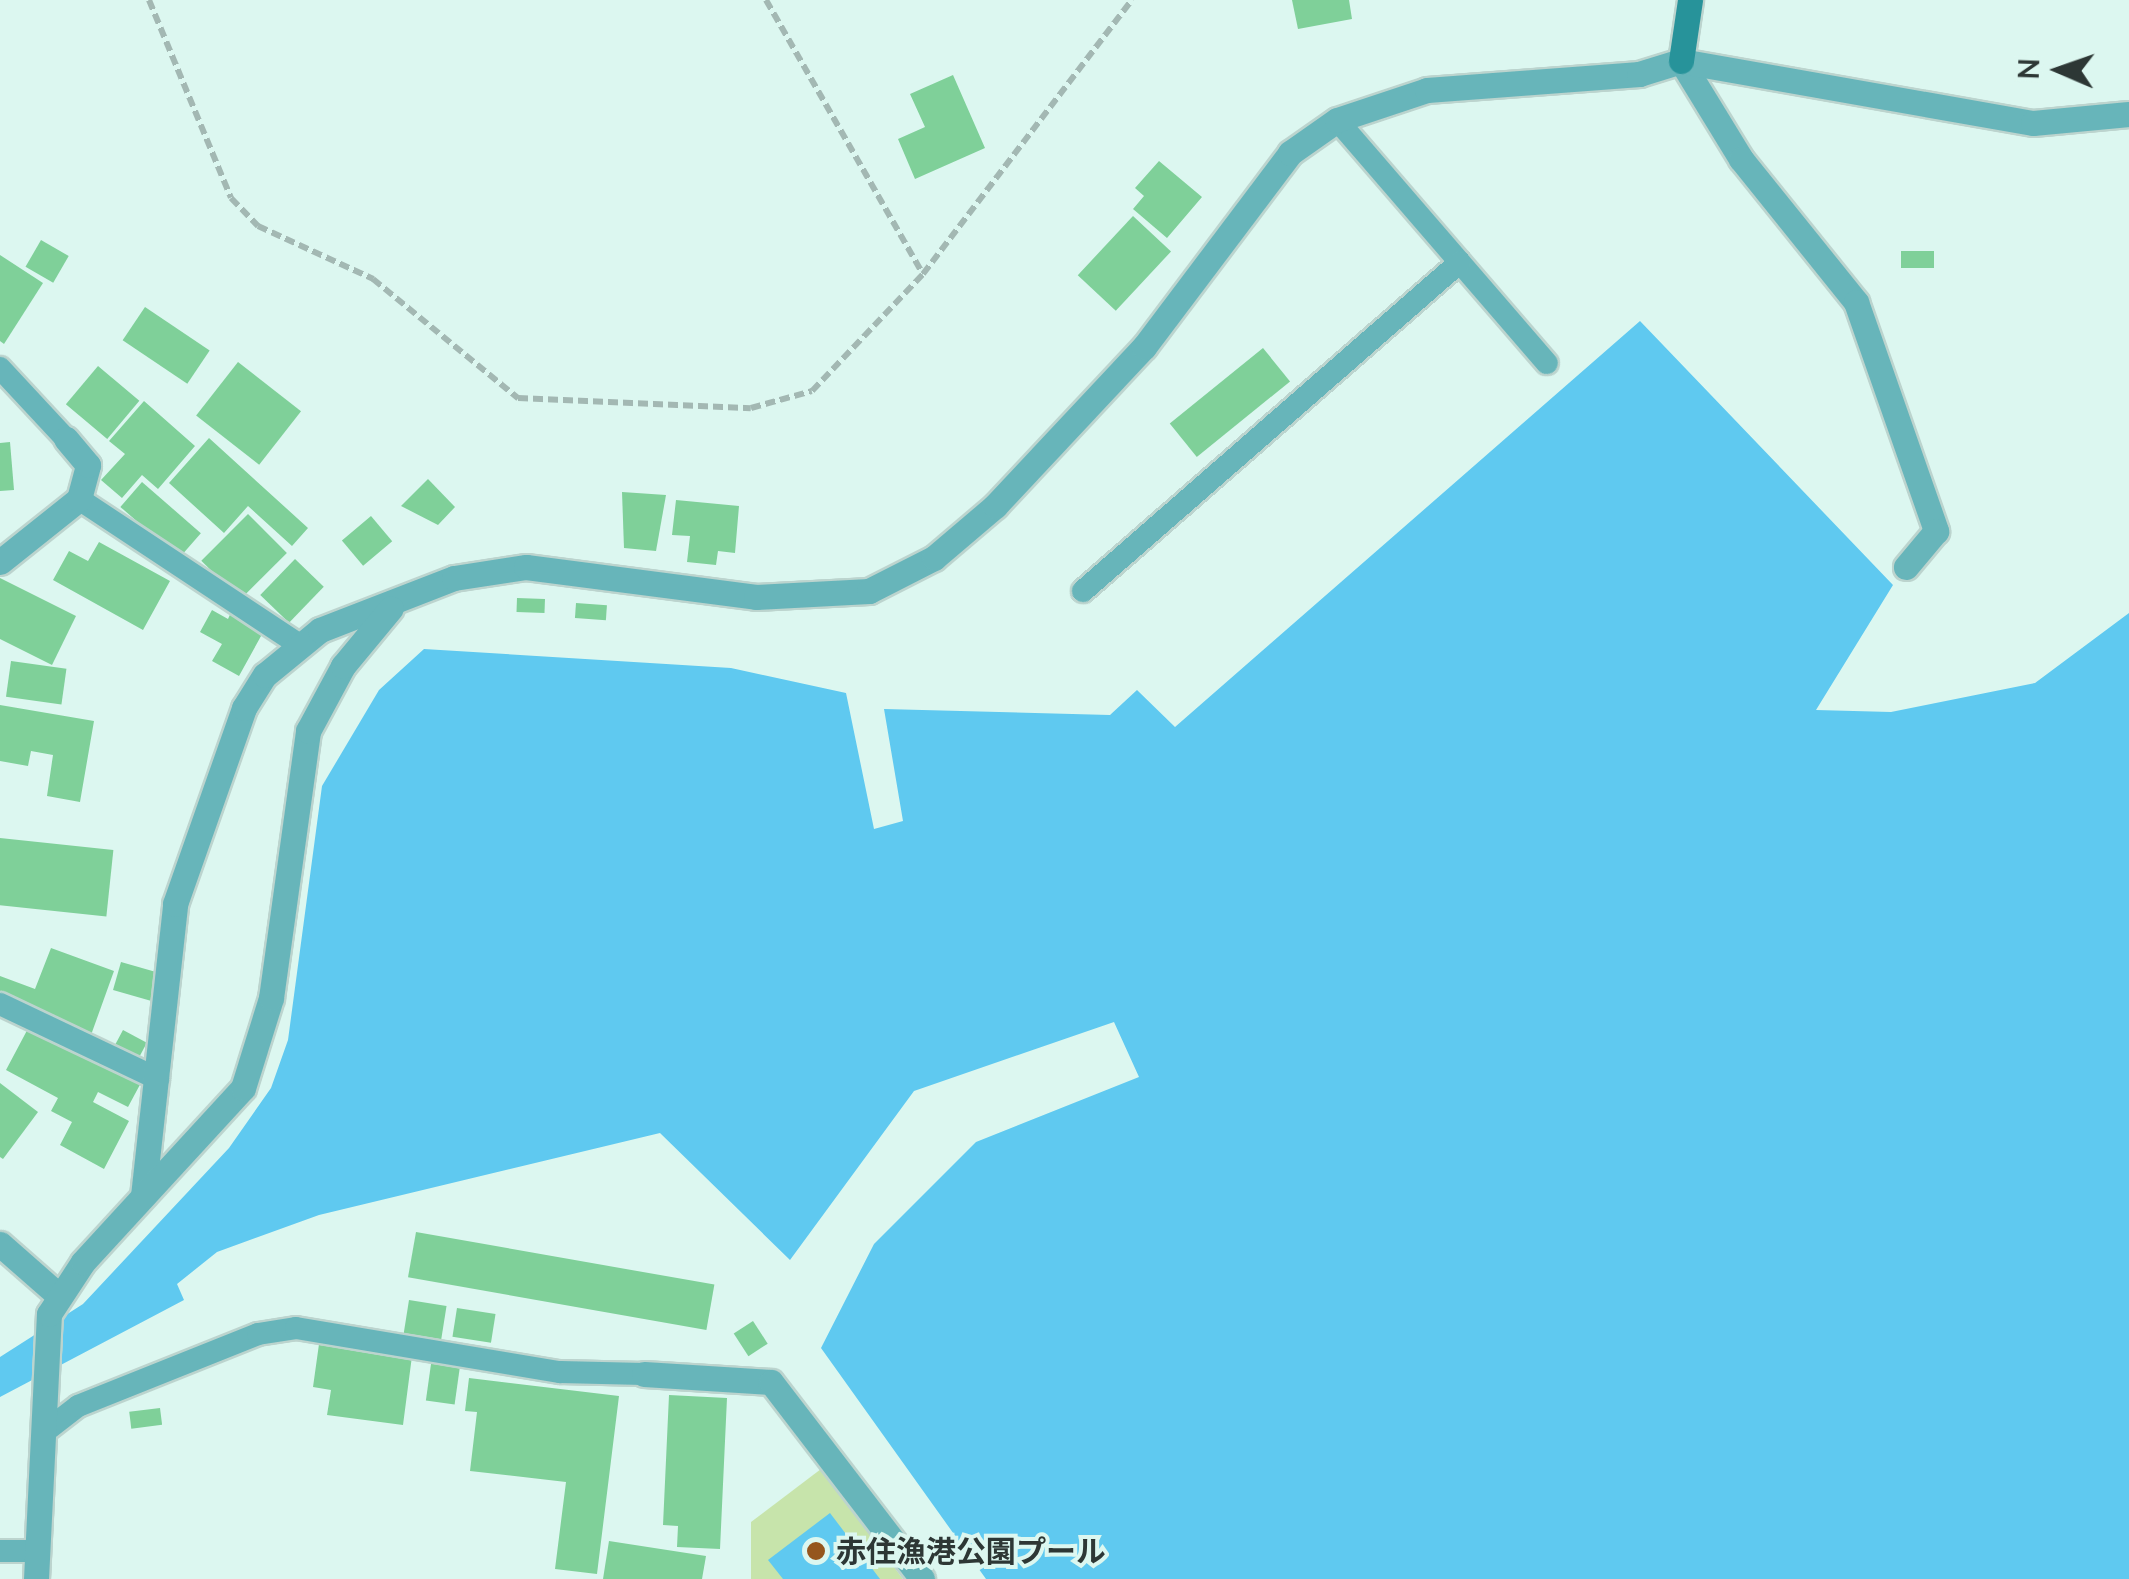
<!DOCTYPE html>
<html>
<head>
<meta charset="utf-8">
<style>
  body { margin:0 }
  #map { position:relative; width:2129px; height:1579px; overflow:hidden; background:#dcf7f0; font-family:Mulish,"Noto Sans JP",sans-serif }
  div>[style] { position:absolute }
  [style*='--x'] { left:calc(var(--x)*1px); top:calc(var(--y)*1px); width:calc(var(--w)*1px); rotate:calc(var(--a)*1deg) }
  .green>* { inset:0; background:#c7e4ab }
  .water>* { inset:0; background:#5fc9f0 }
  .building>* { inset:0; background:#7fd099; transform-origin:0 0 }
  .path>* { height:6px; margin-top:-3px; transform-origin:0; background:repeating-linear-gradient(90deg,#a3b8b3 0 10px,transparent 0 15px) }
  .roads { filter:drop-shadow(2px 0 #bcd4ce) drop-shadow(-2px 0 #bcd4ce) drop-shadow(0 2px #bcd4ce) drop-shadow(0 -2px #bcd4ce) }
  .lane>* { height:22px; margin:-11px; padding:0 11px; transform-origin:11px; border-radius:11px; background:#67b5ba }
  .street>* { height:25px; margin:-12.5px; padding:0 12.5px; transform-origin:12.5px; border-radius:12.5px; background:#67b5ba }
  .secondary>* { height:25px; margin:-12.5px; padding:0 12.5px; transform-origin:12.5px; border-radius:12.5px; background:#27939a }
  .dots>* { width:28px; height:28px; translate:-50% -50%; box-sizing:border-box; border:5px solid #dcf7f0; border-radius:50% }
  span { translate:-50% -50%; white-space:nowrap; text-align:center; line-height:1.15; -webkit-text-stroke:8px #dcf7f0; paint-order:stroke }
  .poi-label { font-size:30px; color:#2d3735; font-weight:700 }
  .left { translate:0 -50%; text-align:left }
  .north { position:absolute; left:2009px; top:20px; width:100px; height:100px; -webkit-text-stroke:8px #dcf7f0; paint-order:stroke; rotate:272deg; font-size:28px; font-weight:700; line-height:40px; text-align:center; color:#2d3735 }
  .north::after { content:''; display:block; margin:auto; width:35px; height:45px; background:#2d3735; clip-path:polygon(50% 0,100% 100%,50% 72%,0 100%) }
</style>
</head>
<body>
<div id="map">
  <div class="green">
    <div style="clip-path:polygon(821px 1469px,903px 1579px,751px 1579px,751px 1522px)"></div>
  </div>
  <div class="water">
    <div style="clip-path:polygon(1640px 321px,1893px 585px,1816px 710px,1891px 712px,2035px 683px,2129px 613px,2129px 1579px,986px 1579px,821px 1348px,874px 1244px,976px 1142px,1139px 1077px,1114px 1022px,914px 1091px,790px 1260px,660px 1133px,319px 1215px,217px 1252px,177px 1284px,184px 1300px,0 1397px,0 1357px,83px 1304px,229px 1148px,271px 1088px,288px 1040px,322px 786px,379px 690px,424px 649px,731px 668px,846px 693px,874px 829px,903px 821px,884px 709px,1110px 715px,1137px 690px,1175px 727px)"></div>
    <div style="clip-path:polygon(830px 1513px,880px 1579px,783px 1579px,768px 1560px)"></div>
  </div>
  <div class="building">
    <div style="clip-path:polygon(1292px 0,1349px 0,1352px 19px,1298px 29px)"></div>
    <div style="clip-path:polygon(953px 75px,985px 148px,915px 179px,898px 139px,925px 127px,910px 94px)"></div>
    <div style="clip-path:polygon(1159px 161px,1202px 197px,1167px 238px,1133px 209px,1144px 196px,1135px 188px)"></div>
    <div style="left:1133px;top:216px;width:52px;height:81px;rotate:43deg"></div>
    <div style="left:41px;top:240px;width:32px;height:31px;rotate:30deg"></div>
    <div style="left:1934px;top:251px;width:17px;height:33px;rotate:90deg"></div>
    <div style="clip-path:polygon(0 255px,43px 283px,4px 344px,0 341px)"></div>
    <div style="left:145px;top:307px;width:78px;height:40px;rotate:34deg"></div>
    <div style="left:1263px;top:348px;width:43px;height:120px;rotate:51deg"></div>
    <div style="left:238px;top:362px;width:80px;height:68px;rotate:38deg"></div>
    <div style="left:98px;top:366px;width:54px;height:50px;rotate:40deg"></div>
    <div style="clip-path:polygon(144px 401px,195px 446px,158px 489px,142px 475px,122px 498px,101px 480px,125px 454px,109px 441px)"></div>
    <div style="clip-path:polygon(209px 438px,308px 528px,292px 546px,248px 506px,224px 533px,169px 483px)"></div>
    <div style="clip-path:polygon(10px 442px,14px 490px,0 491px,0 443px)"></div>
    <div style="clip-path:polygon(428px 479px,455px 507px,438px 525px,401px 506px)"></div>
    <div style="left:142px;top:482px;width:78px;height:33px;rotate:41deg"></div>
    <div style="clip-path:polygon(622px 492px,666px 495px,656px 551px,624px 548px)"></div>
    <div style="clip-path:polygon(676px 500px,739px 506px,735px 553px,718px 551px,716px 565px,687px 562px,690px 536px,672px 535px)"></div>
    <div style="left:248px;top:514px;width:55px;height:66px;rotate:45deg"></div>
    <div style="left:371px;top:516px;width:33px;height:38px;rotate:50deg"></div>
    <div style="clip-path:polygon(99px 542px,170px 581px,143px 630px,53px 580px,69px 551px,88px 561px)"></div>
    <div style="left:295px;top:559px;width:40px;height:50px;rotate:44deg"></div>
    <div style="clip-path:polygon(0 578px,76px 616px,52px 665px,0 639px)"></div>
    <div style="left:517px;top:598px;width:28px;height:14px;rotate:2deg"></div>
    <div style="left:576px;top:603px;width:31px;height:15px;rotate:4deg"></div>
    <div style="clip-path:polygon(233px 608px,266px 627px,239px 676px,212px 661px,222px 644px,200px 632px,212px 610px,228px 619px)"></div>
    <div style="left:11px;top:661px;width:56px;height:36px;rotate:8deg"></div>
    <div style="clip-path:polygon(0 705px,94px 721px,80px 802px,47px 796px,53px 755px,31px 751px,28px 766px,0 761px)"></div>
    <div style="left:0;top:838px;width:114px;height:67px;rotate:6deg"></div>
    <div style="clip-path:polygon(51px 948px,114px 971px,91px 1035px,0 1001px,0 976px,35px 989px)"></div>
    <div style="left:121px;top:962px;width:40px;height:29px;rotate:16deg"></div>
    <div style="clip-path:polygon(32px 1021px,143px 1079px,128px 1107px,98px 1092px,93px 1102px,129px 1121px,104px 1169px,60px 1145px,72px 1122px,51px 1111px,58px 1098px,6px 1070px)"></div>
    <div style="left:123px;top:1030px;width:27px;height:25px;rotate:28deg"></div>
    <div style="clip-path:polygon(0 1083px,38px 1112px,3px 1159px,0 1157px)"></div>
    <div style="left:416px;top:1232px;width:303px;height:46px;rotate:10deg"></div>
    <div style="left:409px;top:1300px;width:38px;height:38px;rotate:9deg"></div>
    <div style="left:457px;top:1308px;width:39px;height:29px;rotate:9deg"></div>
    <div style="left:753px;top:1321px;width:27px;height:23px;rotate:57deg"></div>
    <div style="clip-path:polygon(319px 1344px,412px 1356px,403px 1425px,327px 1415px,331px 1390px,313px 1387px)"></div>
    <div style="left:432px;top:1357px;width:29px;height:44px;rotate:8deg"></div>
    <div style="clip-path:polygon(469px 1378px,619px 1396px,597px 1574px,555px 1569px,566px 1482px,470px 1471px,477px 1412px,465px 1411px)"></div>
    <div style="clip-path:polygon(669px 1395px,727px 1398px,720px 1549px,677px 1547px,678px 1526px,663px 1525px)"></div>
    <div style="left:160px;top:1408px;width:17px;height:31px;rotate:83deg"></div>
    <div style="clip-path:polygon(609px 1541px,706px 1556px,702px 1579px,603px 1579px)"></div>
  </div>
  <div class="path">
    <div style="--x:149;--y:0;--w:214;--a:67.5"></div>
    <div style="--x:231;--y:198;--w:39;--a:46"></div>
    <div style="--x:258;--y:226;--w:127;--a:24.7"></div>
    <div style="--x:373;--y:279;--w:188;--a:39.4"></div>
    <div style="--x:518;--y:398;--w:233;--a:2.5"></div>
    <div style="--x:751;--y:408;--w:63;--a:-15.6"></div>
    <div style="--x:812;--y:391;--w:161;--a:-46.5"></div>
    <div style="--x:923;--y:274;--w:345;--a:-52.7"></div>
    <div style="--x:766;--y:0;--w:316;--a:60.2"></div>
  </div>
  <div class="roads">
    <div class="lane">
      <div style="--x:1337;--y:120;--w:321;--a:49.2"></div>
      <div style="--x:0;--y:368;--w:97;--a:47.1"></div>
      <div style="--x:79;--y:499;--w:265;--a:33.5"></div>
      <div style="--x:1083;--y:591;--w:500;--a:-41.11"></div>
      <div style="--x:0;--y:1004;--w:175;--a:25.4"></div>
      <div style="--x:43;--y:1433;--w:44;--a:-37.6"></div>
      <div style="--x:78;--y:1406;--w:194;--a:-21.8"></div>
      <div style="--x:258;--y:1334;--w:38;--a:-9"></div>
      <div style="--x:296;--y:1328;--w:268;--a:9.5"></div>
      <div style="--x:560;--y:1372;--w:84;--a:1.4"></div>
      <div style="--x:0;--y:1551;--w:36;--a:0"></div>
    </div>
    <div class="street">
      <div style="--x:1681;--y:61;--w:115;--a:58.5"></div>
      <div style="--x:1741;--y:159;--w:184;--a:51.2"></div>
      <div style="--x:1856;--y:302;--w:243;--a:70.7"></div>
      <div style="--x:1936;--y:531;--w:47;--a:129.8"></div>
      <div style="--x:0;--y:562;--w:101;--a:-38.6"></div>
      <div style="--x:79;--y:499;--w:35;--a:-75"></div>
      <div style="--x:88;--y:465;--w:34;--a:-130"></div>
      <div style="--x:143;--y:1196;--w:294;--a:-83.7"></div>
      <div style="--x:175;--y:904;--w:208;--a:-70.6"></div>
      <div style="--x:244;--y:708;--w:39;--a:-58"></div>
      <div style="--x:265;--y:675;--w:71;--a:-39.3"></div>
      <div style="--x:320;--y:630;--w:144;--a:-21.2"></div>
      <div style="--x:454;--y:578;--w:73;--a:-8.7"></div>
      <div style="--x:526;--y:567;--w:232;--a:7.4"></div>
      <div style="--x:756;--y:597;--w:113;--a:-3"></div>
      <div style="--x:869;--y:591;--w:73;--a:-26.9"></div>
      <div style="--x:934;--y:558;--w:80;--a:-40.4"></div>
      <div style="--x:995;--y:506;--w:218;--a:-46.9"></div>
      <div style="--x:1144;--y:347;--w:243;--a:-53"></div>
      <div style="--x:1290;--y:153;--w:57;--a:-35.1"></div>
      <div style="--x:1337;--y:120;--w:95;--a:-18.4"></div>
      <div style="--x:1427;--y:90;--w:213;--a:-4.3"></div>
      <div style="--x:1639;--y:74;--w:44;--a:-17.2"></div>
      <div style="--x:1681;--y:61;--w:357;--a:10"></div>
      <div style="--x:2033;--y:123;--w:96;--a:-5.4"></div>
      <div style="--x:0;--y:1244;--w:76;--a:41.3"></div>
      <div style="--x:644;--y:1374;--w:127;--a:3.6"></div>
      <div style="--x:771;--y:1382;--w:248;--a:52.5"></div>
      <div style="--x:36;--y:1579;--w:265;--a:-87.2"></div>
      <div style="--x:49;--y:1314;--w:62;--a:-56.8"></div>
      <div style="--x:83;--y:1262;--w:236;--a:-47.4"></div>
      <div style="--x:243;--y:1088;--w:94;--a:-72.7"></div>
      <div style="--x:271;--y:998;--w:270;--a:-82.1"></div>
      <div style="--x:308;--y:731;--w:74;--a:-61.7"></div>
      <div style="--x:343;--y:666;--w:75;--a:-50.4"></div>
    </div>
    <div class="secondary">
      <div style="--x:1681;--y:61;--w:62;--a:-81.6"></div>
    </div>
  </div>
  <div class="dots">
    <div style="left:816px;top:1551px;background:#95561d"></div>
  </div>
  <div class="poi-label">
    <span class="left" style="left:836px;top:1551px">赤住漁港公園プール</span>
  </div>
  <div class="north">N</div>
</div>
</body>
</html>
